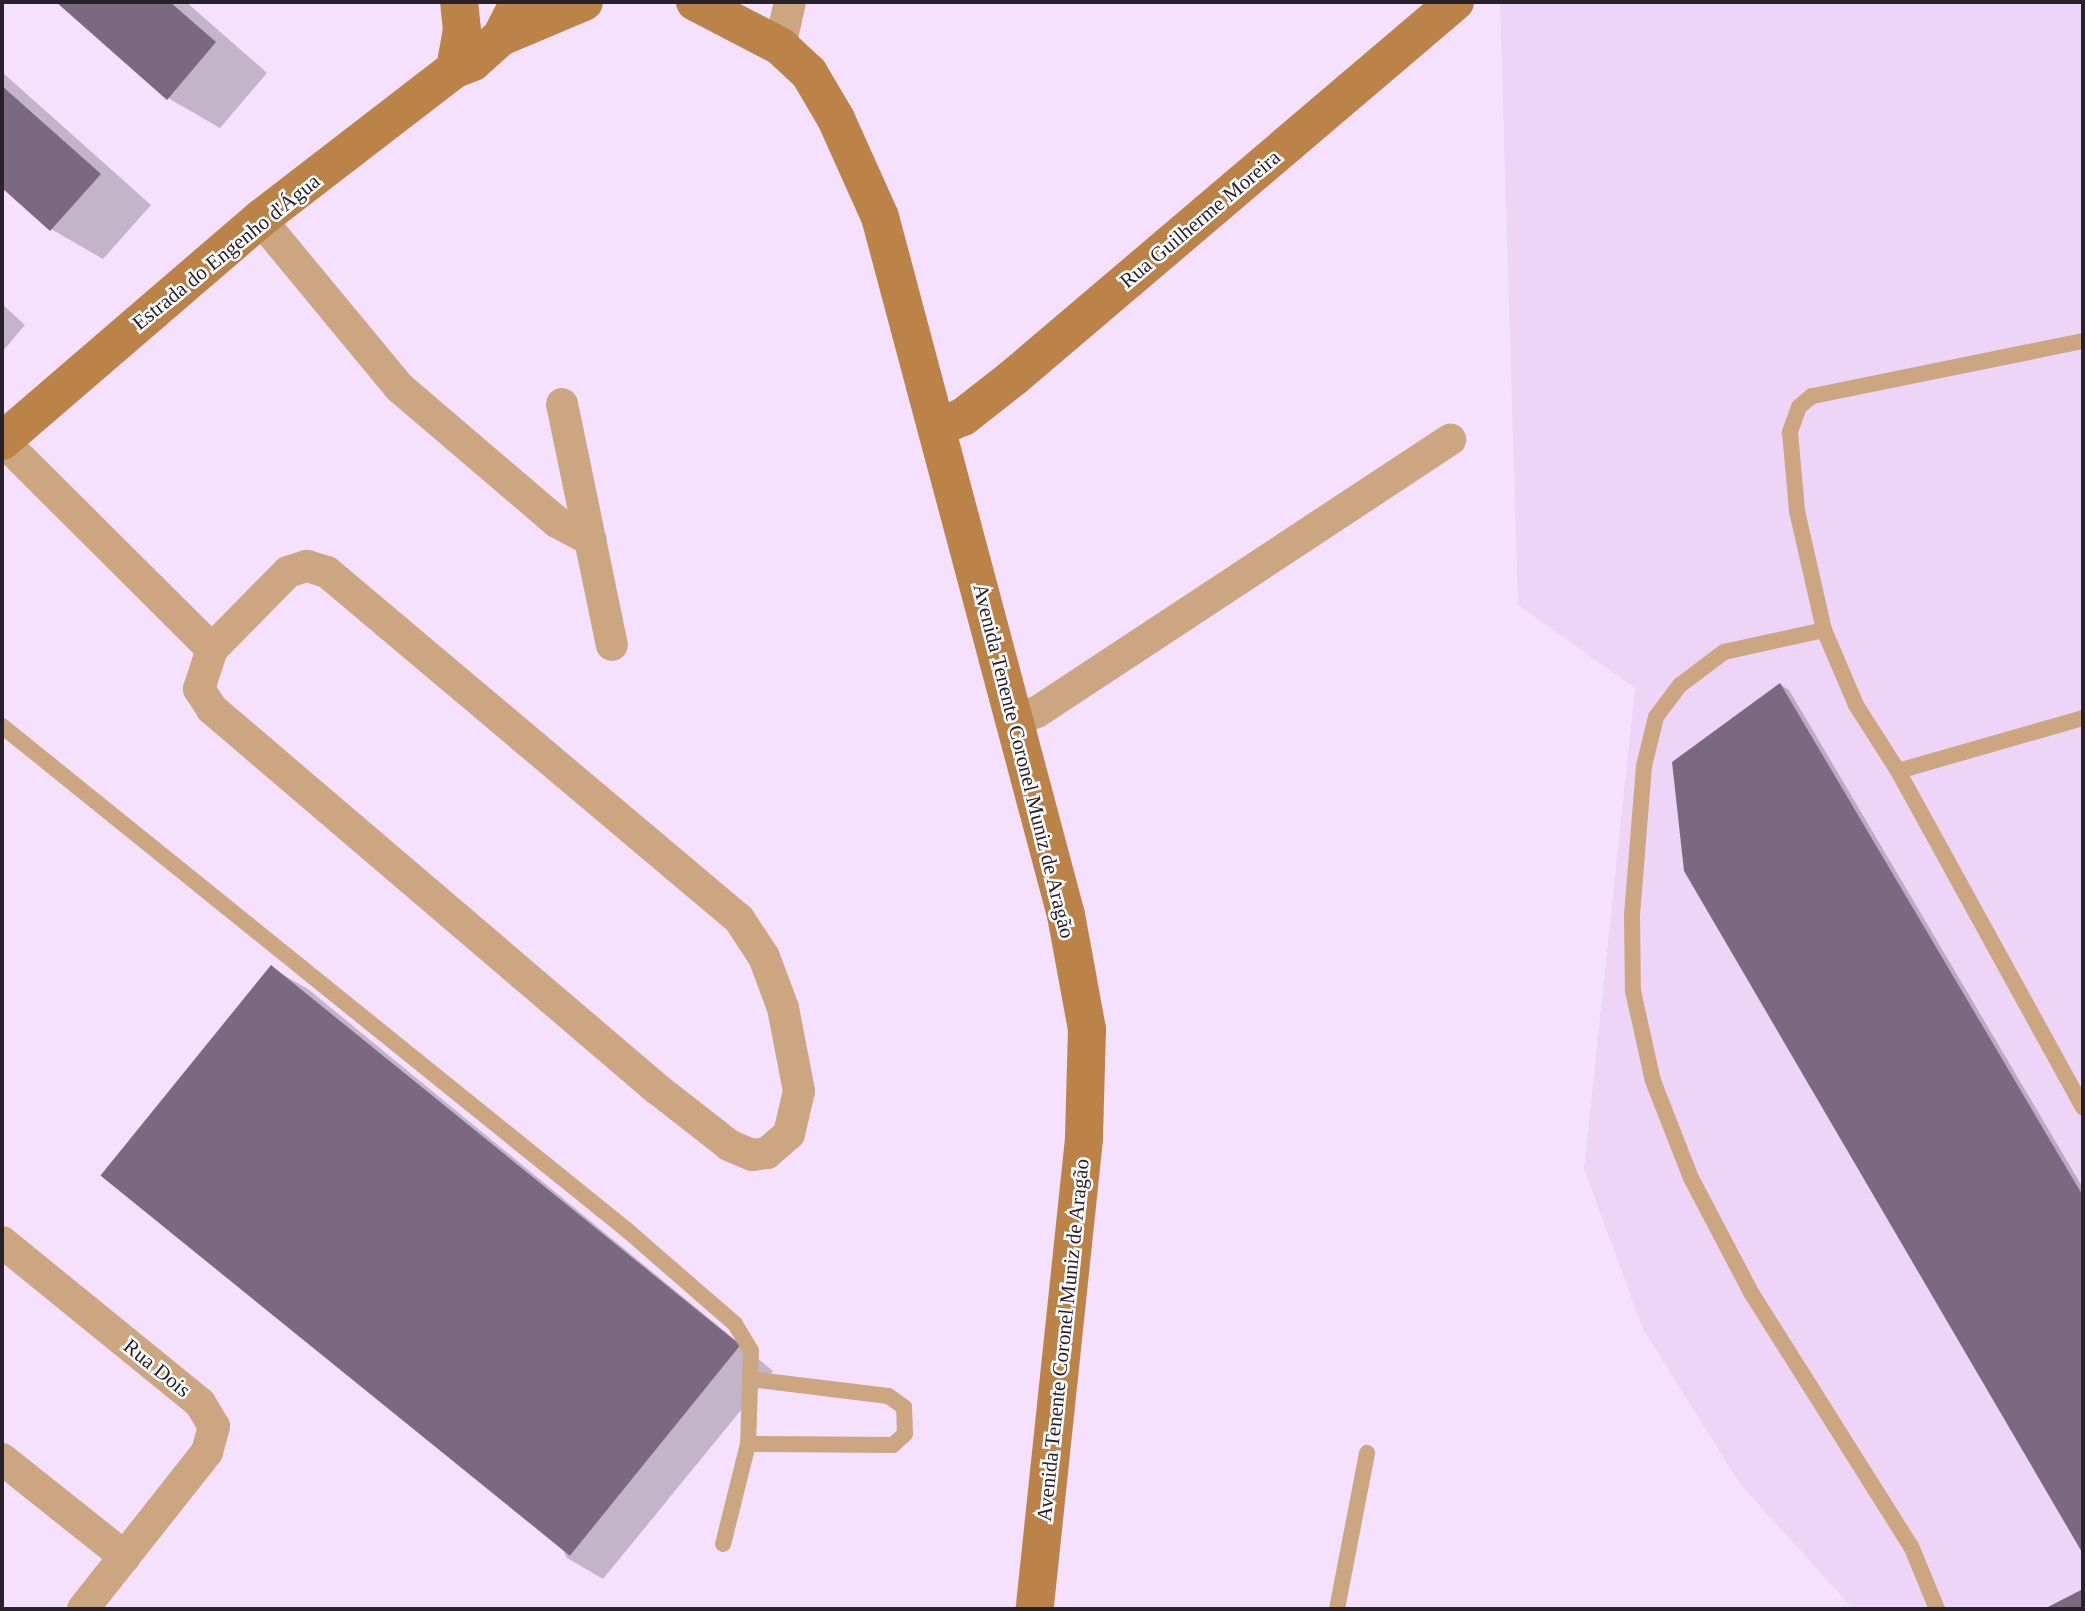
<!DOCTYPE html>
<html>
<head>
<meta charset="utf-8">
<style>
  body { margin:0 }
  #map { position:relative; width:2085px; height:1611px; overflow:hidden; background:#f5e1fd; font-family:Georgia,serif }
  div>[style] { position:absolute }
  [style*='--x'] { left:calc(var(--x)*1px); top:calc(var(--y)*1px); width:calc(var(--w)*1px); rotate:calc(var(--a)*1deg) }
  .built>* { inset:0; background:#eed5f8 }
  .shadow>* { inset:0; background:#0003 }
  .building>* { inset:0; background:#7b6982; transform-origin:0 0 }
  .lane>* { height:16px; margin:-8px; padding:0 8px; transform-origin:8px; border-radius:8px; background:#cca681 }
  .street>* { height:32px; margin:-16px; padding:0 16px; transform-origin:16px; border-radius:16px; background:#cca681 }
  .secondary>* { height:38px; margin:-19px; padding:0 19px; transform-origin:19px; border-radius:19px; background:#bc8349 }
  span { translate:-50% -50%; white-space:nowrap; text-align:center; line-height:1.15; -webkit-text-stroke:5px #fff; paint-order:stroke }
  .street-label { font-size:21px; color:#28202b }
  .frame { position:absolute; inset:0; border:4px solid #28202b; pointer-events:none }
</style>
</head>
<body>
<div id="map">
  <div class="built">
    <div style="clip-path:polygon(1500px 2px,2083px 2px,2083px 1609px,1853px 1609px,1740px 1484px,1643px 1329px,1584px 1169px,1635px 688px,1518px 605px)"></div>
  </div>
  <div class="shadow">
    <div style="clip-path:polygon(58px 2px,186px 2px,267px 73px,220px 128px,168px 98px)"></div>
    <div style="clip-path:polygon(2px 72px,151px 205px,103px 259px,51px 229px,2px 186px)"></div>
    <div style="clip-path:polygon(2px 304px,25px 325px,2px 352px)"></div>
    <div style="clip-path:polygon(1781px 685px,1789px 690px,2083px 1188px,2083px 1550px,1685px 871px)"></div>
    <div style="clip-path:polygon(271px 968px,308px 989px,773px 1371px,603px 1579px,567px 1558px)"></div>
  </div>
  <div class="building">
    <div style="clip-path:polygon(56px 2px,170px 2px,216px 42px,167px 100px)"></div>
    <div style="clip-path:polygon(2px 86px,101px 174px,50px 231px,2px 188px)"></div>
    <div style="clip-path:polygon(1780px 683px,2083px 1196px,2083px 1554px,1684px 871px,1672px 762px)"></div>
    <div style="left:271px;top:965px;width:604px;height:271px;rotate:39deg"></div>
    <div style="clip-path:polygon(2083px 1589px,2083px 1609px,2044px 1609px)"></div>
  </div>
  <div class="lane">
    <div style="--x:2083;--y:341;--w:277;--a:168.5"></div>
    <div style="--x:1812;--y:396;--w:17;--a:140"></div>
    <div style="--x:1799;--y:407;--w:27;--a:110"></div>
    <div style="--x:1790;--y:432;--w:79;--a:84.9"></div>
    <div style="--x:1797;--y:511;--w:122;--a:77.2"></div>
    <div style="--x:1824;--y:630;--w:82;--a:66.9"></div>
    <div style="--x:1856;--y:705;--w:78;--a:57.5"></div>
    <div style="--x:1898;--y:771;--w:384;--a:61.2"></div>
    <div style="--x:1824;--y:630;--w:102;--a:167.6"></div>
    <div style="--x:1724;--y:652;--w:55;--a:143.1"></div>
    <div style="--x:1680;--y:685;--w:40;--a:127"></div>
    <div style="--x:1656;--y:717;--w:50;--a:103.8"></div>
    <div style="--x:1644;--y:766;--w:148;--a:94.6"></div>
    <div style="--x:1632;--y:914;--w:77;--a:89.3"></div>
    <div style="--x:1633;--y:991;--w:92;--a:77.5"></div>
    <div style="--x:1653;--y:1081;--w:104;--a:68.6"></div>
    <div style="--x:1691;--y:1178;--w:131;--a:62.3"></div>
    <div style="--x:1752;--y:1294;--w:298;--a:57.8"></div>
    <div style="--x:1911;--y:1546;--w:68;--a:67.6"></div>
    <div style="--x:2;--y:726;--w:804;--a:38.89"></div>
    <div style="--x:628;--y:1231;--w:142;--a:41"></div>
    <div style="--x:735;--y:1324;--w:31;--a:59"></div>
    <div style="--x:751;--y:1351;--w:93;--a:91.8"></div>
    <div style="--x:748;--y:1444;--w:103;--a:104"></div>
    <div style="--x:1898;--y:771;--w:192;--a:-16"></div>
    <div style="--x:748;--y:1444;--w:145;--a:0.4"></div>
    <div style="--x:893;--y:1445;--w:16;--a:-43"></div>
    <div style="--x:905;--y:1434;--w:27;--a:-92"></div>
    <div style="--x:904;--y:1407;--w:19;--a:-145"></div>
    <div style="--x:888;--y:1396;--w:139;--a:-173"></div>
    <div style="--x:1337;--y:1609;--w:159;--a:-79.1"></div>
  </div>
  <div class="street">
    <div style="--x:780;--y:46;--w:45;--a:-77.2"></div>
    <div style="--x:260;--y:219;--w:219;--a:50.4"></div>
    <div style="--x:400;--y:388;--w:206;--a:40.5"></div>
    <div style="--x:557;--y:522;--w:38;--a:28"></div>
    <div style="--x:562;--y:404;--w:246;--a:78.3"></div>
    <div style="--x:2;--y:440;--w:296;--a:44.9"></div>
    <div style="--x:307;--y:566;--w:21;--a:17"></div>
    <div style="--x:327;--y:572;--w:539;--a:40.11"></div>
    <div style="--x:739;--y:919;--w:45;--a:56.7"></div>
    <div style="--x:764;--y:957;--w:54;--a:69.6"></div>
    <div style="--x:783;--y:1008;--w:85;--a:79.1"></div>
    <div style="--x:799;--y:1091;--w:44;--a:103.1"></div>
    <div style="--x:789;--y:1134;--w:29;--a:139"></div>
    <div style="--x:767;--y:1153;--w:15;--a:172"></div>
    <div style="--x:752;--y:1155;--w:25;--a:-157"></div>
    <div style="--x:729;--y:1145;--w:93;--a:-142"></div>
    <div style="--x:656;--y:1088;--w:584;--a:-139.52"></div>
    <div style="--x:212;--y:709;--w:24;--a:-123"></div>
    <div style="--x:199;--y:689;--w:42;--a:-72"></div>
    <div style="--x:212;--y:649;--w:108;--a:-45.4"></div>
    <div style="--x:288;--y:572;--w:20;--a:-18"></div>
    <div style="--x:1013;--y:722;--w:26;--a:-23"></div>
    <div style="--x:1037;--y:712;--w:495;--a:-33.4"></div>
    <div style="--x:2;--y:1242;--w:255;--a:39.1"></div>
    <div style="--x:200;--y:1403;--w:27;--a:59"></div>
    <div style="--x:214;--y:1426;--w:27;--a:105"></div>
    <div style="--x:207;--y:1452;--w:200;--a:128.3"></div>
    <div style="--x:2;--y:1459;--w:157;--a:38.5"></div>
  </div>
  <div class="secondary">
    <div style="--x:695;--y:2;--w:96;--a:27.4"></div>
    <div style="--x:780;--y:46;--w:40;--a:43"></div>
    <div style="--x:809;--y:73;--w:53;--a:59.6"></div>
    <div style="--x:836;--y:119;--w:107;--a:65.8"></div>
    <div style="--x:880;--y:217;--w:722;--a:75.08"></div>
    <div style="--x:1066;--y:915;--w:116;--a:79.6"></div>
    <div style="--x:1087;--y:1029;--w:110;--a:91.6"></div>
    <div style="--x:1084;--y:1139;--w:473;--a:96"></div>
    <div style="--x:501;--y:37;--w:90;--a:-22.9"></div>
    <div style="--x:455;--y:69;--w:40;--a:-80"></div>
    <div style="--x:462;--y:30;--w:28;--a:-96"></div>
    <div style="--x:939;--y:427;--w:26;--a:-23"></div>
    <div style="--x:963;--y:417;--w:65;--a:-38.1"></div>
    <div style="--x:1014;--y:377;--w:579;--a:-40.38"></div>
    <div style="--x:2;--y:441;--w:340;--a:-40.7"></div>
    <div style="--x:260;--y:219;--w:246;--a:-37.6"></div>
    <div style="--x:455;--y:69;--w:19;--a:-21"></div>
    <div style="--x:473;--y:62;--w:38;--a:-42"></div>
    <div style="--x:501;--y:37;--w:39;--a:-63"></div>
  </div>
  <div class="street-label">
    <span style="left:1200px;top:219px;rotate:-40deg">Rua Guilherme Moreira</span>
    <span style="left:226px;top:252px;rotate:-39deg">Estrada do Engenho d'Água</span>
    <span style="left:1024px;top:761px;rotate:76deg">Avenida Tenente Coronel Muniz de Aragão</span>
    <span style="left:1063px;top:1340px;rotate:-84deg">Avenida Tenente Coronel Muniz de Aragão</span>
    <span style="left:157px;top:1368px;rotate:39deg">Rua Dois</span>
  </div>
  <div class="frame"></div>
</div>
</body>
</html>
